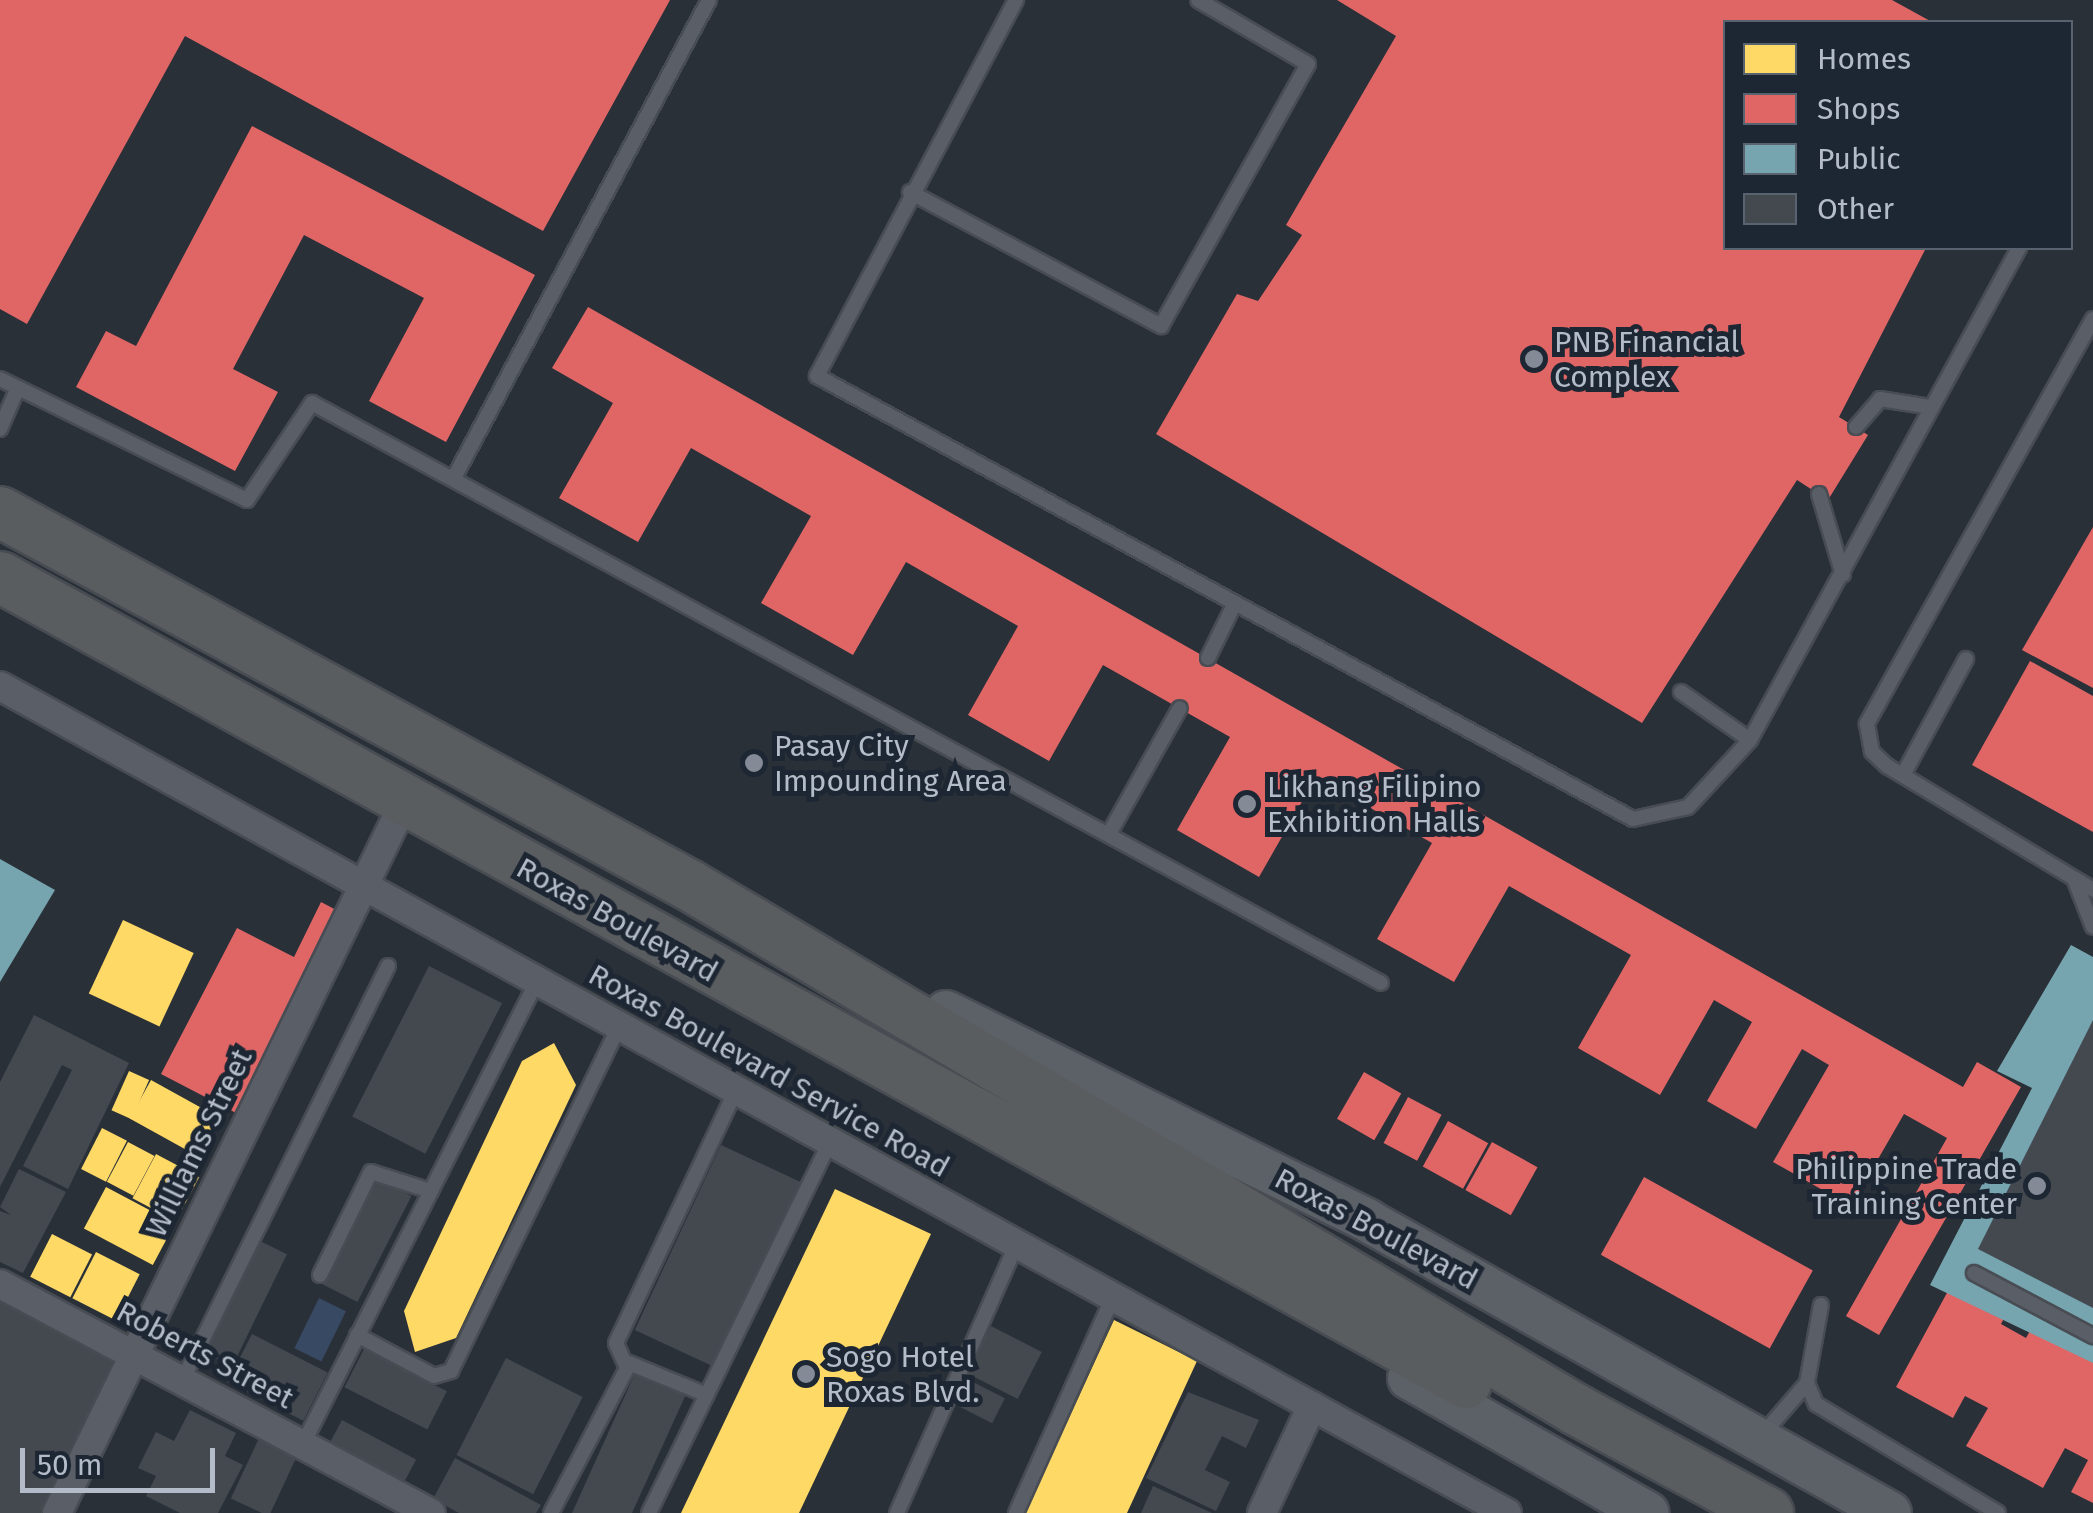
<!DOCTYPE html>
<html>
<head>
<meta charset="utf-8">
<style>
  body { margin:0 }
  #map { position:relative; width:2093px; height:1513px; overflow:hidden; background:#2a3038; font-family:"Fira Sans",sans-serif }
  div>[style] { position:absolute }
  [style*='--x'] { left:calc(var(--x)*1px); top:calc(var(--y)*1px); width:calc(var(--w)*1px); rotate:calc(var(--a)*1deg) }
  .water>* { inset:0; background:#384963; transform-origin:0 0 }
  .homes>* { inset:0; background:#ffd966; transform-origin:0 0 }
  .shops>* { inset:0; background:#e06666; transform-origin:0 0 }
  .public>* { inset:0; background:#76a5af }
  .building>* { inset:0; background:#444950; transform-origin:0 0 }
  .roads { filter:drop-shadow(2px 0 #484c53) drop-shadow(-2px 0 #484c53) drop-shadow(0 2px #484c53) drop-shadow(0 -2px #484c53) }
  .lane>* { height:14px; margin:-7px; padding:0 7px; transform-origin:7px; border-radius:7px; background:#5a5e66 }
  .street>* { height:28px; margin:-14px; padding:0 14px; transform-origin:14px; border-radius:14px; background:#5a5e66 }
  .primary>* { height:42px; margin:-21px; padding:0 21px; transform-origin:21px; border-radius:21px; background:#5c6168 }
  .highway>* { height:50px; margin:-25px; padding:0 25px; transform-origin:25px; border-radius:25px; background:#5a5d60 }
  .dots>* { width:28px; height:28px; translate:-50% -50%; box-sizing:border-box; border:5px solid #1d2633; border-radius:50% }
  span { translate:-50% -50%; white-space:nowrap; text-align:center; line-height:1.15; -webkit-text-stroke:10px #1d2633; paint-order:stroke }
  .poi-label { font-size:30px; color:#b4bcc9 }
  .left { translate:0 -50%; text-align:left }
  .right { translate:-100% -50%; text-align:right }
  .street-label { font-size:30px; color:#b4bcc9 }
  .legend { position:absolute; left:1723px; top:20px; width:350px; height:230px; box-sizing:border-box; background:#1d2633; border:2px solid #59626f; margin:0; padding:12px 18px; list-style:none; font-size:30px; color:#b4bcc9 }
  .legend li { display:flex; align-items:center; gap:20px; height:50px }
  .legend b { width:50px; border:2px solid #59626f }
  .scale { position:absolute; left:20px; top:1448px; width:195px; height:45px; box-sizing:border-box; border:5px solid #b4bcc9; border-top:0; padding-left:12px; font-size:30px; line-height:35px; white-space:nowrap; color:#b4bcc9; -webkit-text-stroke:8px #1d2633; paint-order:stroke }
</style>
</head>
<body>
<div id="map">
  <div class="water">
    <div style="left:319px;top:1298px;width:30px;height:56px;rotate:26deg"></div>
  </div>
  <div class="homes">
    <div style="left:123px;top:920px;width:78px;height:81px;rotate:25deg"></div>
    <div style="clip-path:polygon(554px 1043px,576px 1085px,456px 1338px,415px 1352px,404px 1311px,522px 1061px)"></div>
    <div style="left:129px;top:1071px;width:22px;height:43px;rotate:24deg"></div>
    <div style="left:151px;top:1080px;width:77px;height:44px;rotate:29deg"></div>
    <div style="left:102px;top:1128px;width:28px;height:46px;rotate:27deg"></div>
    <div style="left:128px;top:1142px;width:30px;height:45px;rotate:28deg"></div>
    <div style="left:156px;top:1154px;width:49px;height:50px;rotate:28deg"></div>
    <div style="left:106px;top:1187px;width:78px;height:47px;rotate:28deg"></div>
    <div style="clip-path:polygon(835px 1189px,931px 1234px,799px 1513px,681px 1513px)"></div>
    <div style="left:52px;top:1234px;width:45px;height:48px;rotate:27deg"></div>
    <div style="left:96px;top:1252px;width:49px;height:52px;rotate:27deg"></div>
    <div style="clip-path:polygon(1114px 1320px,1197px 1361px,1127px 1513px,1025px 1513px)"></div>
  </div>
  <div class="shops">
    <div style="clip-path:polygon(0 0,670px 0,543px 231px,185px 36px,27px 324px,0 309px)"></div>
    <div style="clip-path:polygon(1337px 0,1892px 0,1932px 22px,1726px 22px,1726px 248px,1926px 248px,1839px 417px,1868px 435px,1828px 500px,1797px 480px,1642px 723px,1156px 434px,1237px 294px,1258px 301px,1302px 235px,1286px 225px,1396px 36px)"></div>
    <div style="clip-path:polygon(252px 126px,535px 275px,446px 442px,369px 401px,424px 298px,304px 235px,233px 369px,278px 392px,235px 471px,76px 387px,106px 331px,136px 346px)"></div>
    <div style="clip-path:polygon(588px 307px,1963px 1087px,1977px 1062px,2021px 1087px,1879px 1335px,1846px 1316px,1947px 1138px,1904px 1114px,1851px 1206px,1773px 1162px,1829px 1065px,1802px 1049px,1756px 1129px,1707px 1101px,1752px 1022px,1714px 1000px,1660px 1095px,1578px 1048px,1631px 955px,1509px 886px,1454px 982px,1377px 939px,1432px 843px,1316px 777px,1259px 877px,1177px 830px,1230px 737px,1103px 665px,1049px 761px,968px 715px,1018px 626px,906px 562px,853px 655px,761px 603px,811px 516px,691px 448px,638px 542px,559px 498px,613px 403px,552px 368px)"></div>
    <div style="clip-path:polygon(2093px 527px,2093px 688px,2022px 650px)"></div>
    <div style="clip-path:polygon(2030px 661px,2093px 696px,2093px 832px,1972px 765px)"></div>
    <div style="clip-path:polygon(321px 902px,340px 912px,236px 1113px,161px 1074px,237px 928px,294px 957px)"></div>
    <div style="left:1364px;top:1072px;width:43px;height:54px;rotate:30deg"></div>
    <div style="left:1408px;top:1097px;width:38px;height:52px;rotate:28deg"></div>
    <div style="left:1448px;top:1121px;width:46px;height:52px;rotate:29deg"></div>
    <div style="left:1492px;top:1142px;width:52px;height:55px;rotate:29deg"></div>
    <div style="left:1644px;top:1177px;width:193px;height:89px;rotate:29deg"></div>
    <div style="clip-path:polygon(1955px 1278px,2010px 1307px,2001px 1324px,2026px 1338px,2035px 1322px,2093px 1353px,2093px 1503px,2071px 1492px,2088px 1460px,2065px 1448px,2043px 1488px,1966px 1446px,1988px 1408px,1965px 1396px,1953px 1418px,1896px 1387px)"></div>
  </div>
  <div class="public">
    <div style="clip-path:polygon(0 859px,55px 890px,0 982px)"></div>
    <div style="clip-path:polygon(2071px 945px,2093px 957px,2093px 1363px,1930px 1285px,2032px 1088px,1997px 1071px)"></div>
  </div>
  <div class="building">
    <div style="left:429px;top:966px;width:82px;height:169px;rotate:27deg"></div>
    <div style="clip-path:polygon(34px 1015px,129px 1063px,68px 1189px,23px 1166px,72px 1070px,62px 1065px,0 1187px,0 1082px)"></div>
    <div style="clip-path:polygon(2093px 1020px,2093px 1308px,1978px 1249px)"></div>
    <div style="left:721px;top:1145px;width:89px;height:204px;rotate:25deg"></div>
    <div style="clip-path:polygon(19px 1169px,66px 1192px,23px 1273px,0 1262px,0 1211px,11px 1215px,0 1207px)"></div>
    <div style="left:374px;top:1177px;width:42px;height:119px;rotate:27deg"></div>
    <div style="left:260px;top:1241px;width:30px;height:125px;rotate:26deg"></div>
    <div style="clip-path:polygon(0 1299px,119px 1357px,42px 1513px,0 1513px)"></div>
    <div style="left:991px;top:1326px;width:57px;height:53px;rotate:27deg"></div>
    <div style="left:252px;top:1334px;width:85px;height:54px;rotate:27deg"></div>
    <div style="left:364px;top:1349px;width:93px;height:43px;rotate:27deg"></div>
    <div style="left:506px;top:1358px;width:86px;height:109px;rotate:27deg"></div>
    <div style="clip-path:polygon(637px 1369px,687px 1392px,632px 1513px,572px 1513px)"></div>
    <div style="left:963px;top:1377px;width:47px;height:28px;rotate:27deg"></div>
    <div style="clip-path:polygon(1188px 1392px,1259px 1420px,1246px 1448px,1222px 1436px,1205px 1470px,1230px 1482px,1216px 1511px,1146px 1478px)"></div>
    <div style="clip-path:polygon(190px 1410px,236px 1433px,225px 1456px,243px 1465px,218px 1513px,180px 1513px,146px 1496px,156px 1476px,138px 1468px,156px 1432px,174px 1441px)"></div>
    <div style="left:342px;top:1420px;width:84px;height:25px;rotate:28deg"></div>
    <div style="left:260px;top:1436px;width:42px;height:69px;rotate:25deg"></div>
    <div style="clip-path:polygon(455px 1458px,541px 1505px,536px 1513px,459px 1513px,433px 1499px)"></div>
    <div style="clip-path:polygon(1153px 1486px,1212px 1513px,1141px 1513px)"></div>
  </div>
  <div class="roads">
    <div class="lane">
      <div style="--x:1016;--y:0;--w:425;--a:117.9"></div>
      <div style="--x:817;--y:376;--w:928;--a:28.5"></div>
      <div style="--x:1633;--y:819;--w:56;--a:-12.3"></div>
      <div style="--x:1688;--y:807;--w:91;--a:-47.2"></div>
      <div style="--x:1750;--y:740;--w:561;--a:-61.33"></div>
      <div style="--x:910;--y:192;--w:285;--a:28.1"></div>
      <div style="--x:1161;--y:326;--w:300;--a:-60.7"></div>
      <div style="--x:1308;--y:64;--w:127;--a:-149.8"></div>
      <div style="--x:2093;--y:319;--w:464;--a:119.2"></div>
      <div style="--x:1867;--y:724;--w:28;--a:80"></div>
      <div style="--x:1872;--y:752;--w:21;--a:43"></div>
      <div style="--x:1887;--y:766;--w:240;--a:31"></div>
      <div style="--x:0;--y:379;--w:275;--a:26.1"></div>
      <div style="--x:247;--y:500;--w:117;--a:-56.2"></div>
      <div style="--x:312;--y:403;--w:1216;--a:28.48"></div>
      <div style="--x:1856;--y:427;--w:37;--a:-49"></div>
      <div style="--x:1880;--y:399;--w:52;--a:8.9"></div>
      <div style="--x:0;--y:429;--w:40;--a:-66.6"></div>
      <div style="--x:456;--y:474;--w:537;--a:-61.91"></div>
      <div style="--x:1819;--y:494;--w:84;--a:73.5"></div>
      <div style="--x:1208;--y:658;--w:59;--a:-63.9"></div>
      <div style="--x:1681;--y:692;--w:84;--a:34.8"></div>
      <div style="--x:1903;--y:775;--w:132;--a:-61.5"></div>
      <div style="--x:1110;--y:832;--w:142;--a:-60.6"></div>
      <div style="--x:2075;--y:881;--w:49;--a:68.6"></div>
      <div style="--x:1974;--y:1273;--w:135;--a:27.9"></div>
      <div style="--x:320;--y:1275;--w:115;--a:-63.7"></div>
      <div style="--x:371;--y:1172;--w:63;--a:17.6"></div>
      <div style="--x:1821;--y:1305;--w:79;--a:100.2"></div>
      <div style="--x:1807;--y:1383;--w:23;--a:67"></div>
      <div style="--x:1816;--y:1404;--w:212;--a:30.9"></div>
      <div style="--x:357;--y:1335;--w:87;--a:28"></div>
      <div style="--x:434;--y:1376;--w:18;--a:-16"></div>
      <div style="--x:451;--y:1371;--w:384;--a:-64"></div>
      <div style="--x:629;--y:1363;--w:84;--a:22.3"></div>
      <div style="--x:183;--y:1379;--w:461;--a:-63.6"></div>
      <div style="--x:1762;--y:1435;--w:69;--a:-49.1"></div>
      <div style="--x:303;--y:1444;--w:519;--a:-63.19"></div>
      <div style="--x:551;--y:1513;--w:164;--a:-62.3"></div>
      <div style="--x:627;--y:1368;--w:27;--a:-114"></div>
      <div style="--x:616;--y:1343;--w:280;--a:-64.6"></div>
      <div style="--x:649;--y:1513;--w:413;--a:-64"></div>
      <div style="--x:897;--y:1513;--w:295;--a:-66"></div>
      <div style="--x:1016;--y:1513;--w:237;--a:-65.8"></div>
    </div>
    <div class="street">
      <div style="--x:0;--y:686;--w:1719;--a:28.76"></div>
      <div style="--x:0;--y:1284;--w:488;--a:28"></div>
      <div style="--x:57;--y:1513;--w:790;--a:-63.95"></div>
      <div style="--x:1262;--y:1513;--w:118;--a:-65"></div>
    </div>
    <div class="primary">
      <div style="--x:946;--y:1012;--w:471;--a:26.3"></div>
      <div style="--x:1368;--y:1221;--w:598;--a:29.22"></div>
      <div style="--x:1409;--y:1378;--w:274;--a:29.5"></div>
    </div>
    <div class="highway">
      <div style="--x:0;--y:512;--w:783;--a:28.43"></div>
      <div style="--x:689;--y:885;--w:1032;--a:30.59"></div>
      <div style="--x:1577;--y:1410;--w:217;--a:28.3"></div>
      <div style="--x:0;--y:577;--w:1673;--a:28.8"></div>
    </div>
  </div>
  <div class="dots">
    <div style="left:1534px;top:359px;background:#848b96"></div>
    <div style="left:754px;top:763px;background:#848b96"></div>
    <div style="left:1247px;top:804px;background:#848b96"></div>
    <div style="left:2037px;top:1186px;background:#848b96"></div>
    <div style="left:806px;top:1374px;background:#848b96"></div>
  </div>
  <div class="poi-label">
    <span class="left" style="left:1554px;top:359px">PNB Financial<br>Complex</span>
    <span class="left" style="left:774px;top:763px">Pasay City<br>Impounding Area</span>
    <span class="left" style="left:1267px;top:804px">Likhang Filipino<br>Exhibition Halls</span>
    <span class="right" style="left:2017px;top:1186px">Philippine Trade<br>Training Center</span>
    <span class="left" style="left:826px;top:1374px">Sogo Hotel<br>Roxas Blvd.</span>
  </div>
  <div class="street-label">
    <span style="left:617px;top:920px;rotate:29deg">Roxas Boulevard</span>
    <span style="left:769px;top:1071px;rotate:29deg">Roxas Boulevard Service Road</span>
    <span style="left:199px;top:1143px;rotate:-64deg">Williams Street</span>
    <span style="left:1376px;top:1229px;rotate:28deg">Roxas Boulevard</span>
    <span style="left:205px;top:1355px;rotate:28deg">Roberts Street</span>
  </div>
  <ul class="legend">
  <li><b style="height:28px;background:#ffd966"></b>Homes</li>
  <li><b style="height:28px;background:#e06666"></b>Shops</li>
  <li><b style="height:28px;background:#76a5af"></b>Public</li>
  <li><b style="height:28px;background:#444950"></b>Other</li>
  </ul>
  <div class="scale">50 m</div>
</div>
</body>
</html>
